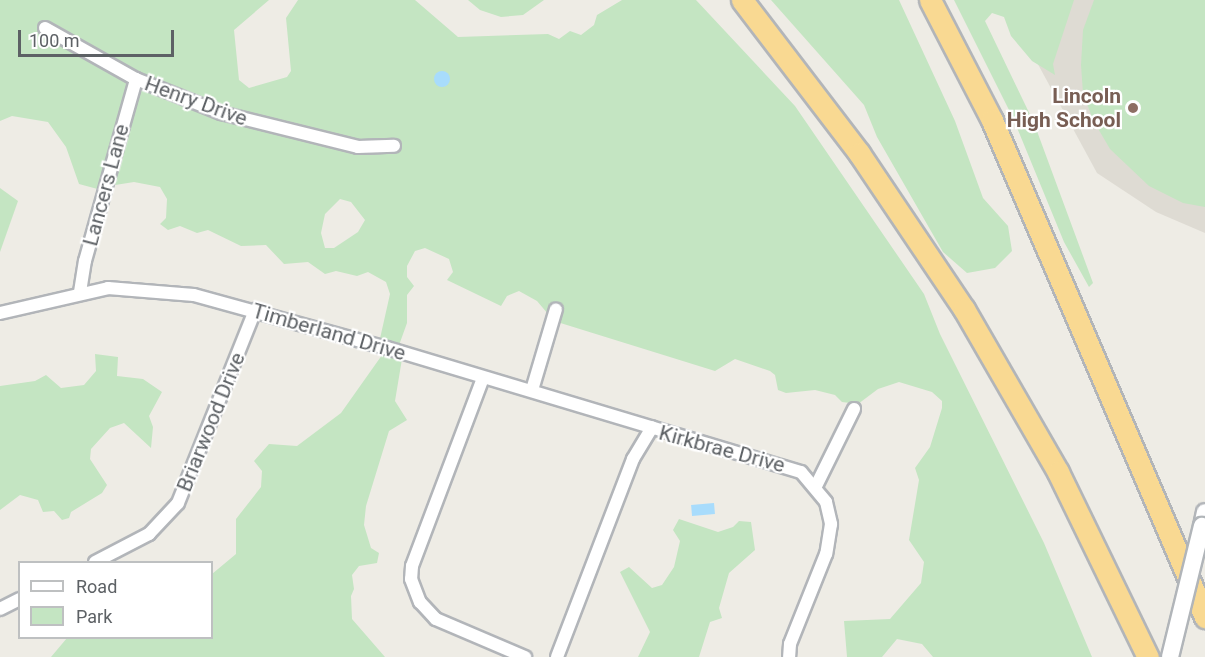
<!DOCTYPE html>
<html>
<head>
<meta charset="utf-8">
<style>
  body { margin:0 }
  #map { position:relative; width:1205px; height:657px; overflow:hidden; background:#eeece5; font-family:Roboto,sans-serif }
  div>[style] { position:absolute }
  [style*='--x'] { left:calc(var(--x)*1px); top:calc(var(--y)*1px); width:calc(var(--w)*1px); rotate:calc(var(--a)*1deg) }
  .education>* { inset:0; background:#dedbd3 }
  .green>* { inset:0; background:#c4e5c2 }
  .water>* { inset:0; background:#a8dcfc; transform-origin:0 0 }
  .round { border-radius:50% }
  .roads { filter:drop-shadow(2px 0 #b2b5b9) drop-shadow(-2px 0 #b2b5b9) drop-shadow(0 2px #b2b5b9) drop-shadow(0 -2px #b2b5b9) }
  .minor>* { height:12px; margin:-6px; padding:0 6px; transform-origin:6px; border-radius:6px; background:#fff }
  .secondary>* { height:16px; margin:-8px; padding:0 8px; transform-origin:8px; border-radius:8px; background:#fff }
  .motorway>* { height:21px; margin:-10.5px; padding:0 10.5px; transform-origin:10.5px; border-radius:10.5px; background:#f9d992 }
  .bridges { filter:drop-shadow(2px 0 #b1b5b9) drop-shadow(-2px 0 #b1b5b9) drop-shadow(0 2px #b1b5b9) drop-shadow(0 -2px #b1b5b9) }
  .secondary-bridge>* { height:16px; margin:-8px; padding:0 8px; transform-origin:8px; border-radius:8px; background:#fff }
  .dots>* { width:16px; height:16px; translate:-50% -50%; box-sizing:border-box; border:3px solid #fff; border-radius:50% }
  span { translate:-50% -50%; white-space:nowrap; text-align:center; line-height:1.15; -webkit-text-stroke:4.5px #fff; paint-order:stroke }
  .education-label { font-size:21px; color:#785e54; font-weight:700 }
  .right { translate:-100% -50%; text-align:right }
  .street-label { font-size:21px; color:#5d6165 }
  .legend { position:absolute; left:18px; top:561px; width:195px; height:78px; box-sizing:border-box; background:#fff; border:2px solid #bec0c1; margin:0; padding:8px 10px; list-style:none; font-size:18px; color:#5d6165 }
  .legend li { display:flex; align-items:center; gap:12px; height:30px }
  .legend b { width:30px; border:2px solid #bec0c1 }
  .scale { position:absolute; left:18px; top:30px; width:156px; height:27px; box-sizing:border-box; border:3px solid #5d6165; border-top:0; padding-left:8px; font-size:18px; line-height:21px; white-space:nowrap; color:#5d6165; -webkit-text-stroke:4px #fff; paint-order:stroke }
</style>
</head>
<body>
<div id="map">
  <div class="education">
    <div style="clip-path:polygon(1014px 0,1205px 0,1205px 233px,1156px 212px,1097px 173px,1027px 44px)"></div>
  </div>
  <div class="green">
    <div style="clip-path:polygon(evenodd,0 0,269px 0,234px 30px,239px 80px,249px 88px,287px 77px,291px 71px,286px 18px,298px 0,415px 0,458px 37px,548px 34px,559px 39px,570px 31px,581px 35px,594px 25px,597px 15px,622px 0,696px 0,795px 106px,924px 294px,940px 334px,1044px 543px,1092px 657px,933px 657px,922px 644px,897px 639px,882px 657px,847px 657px,844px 621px,890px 619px,921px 583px,924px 562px,909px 540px,919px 480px,915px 468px,930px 447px,942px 408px,942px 401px,932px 392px,899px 382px,878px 389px,858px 404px,842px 402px,835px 395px,815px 390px,786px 393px,778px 390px,775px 375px,770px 371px,735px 359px,715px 371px,554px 321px,537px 301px,519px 291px,507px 296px,501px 306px,447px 280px,453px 272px,449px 259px,425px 248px,415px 251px,407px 266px,407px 277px,414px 286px,407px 295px,407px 323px,398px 348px,379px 343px,390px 294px,386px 282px,368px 272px,357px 276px,336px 271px,325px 274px,308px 262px,284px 264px,266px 245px,241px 246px,208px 230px,197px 233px,180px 226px,168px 230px,160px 224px,166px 218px,167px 199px,160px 187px,134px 182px,109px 186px,105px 191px,79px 184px,66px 147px,48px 122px,12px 116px,0 121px,0 0,340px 199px,351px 202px,365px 220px,358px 232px,334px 248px,325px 248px,321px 233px,325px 214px,340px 199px)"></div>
    <div style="clip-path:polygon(468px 0,544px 0,523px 15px,501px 17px,480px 10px)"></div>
    <div style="clip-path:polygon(771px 0,899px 0,955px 121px,983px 198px,1008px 226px,1012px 251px,995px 268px,967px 273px,943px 252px,877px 137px,864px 105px)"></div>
    <div style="clip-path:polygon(954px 0,1074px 0,1053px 64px,1055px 75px,1032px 61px,1011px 36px,1004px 17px,992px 13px,985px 21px,1034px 123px,1093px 283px,1089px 287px,1064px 242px,1013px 118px)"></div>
    <div style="clip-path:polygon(1094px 0,1205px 0,1205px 207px,1183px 203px,1149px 186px,1110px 149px,1093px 120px,1083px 93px,1081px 65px,1083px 30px)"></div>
    <div style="clip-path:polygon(0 188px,18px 201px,0 252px)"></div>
    <div style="clip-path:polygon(387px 348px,403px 353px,395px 401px,407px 420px,389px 431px,366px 506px,364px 525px,371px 548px,379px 553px,377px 563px,359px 566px,352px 575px,354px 589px,351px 596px,352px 619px,385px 657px,51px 657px,67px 638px,212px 638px,212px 574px,236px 554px,236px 519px,261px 487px,262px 471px,254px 461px,269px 444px,297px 446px,341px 413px)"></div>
    <div style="clip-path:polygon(95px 354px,118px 357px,117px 376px,143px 379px,162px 392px,149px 416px,153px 427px,151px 448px,124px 423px,110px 428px,91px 449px,90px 459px,107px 485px,102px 493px,71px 512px,69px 518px,62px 520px,54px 511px,43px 512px,38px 500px,20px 495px,0 510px,0 386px,35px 381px,46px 375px,61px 388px,84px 385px,96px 371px)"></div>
    <div style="clip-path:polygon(679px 519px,718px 532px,733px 527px,739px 521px,751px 522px,755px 550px,729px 573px,719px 608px,722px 618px,710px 622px,699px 657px,638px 657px,650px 632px,620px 572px,629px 567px,652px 588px,662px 585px,674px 567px,680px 541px,673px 530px)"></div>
  </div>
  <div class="water">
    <div class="round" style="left:434px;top:71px;width:16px;height:16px"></div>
    <div style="left:714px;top:503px;width:11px;height:23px;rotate:85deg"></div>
  </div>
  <div class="roads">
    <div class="minor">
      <div style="--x:45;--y:28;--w:104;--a:29.3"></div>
      <div style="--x:136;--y:79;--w:92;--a:21.8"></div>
      <div style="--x:221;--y:113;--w:141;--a:13.9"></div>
      <div style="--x:358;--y:147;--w:36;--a:-2"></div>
      <div style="--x:80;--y:292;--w:31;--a:-81"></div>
      <div style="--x:85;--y:261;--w:189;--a:-74.3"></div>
      <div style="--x:0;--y:313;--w:111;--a:-13"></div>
      <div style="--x:108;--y:288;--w:86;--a:4.7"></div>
      <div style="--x:194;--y:295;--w:200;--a:15.4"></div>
      <div style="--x:387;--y:348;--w:432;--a:16.7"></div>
      <div style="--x:801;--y:472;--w:39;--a:50"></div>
      <div style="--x:826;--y:502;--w:23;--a:77"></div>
      <div style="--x:831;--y:524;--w:30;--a:99"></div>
      <div style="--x:826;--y:554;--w:97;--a:111.8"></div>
      <div style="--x:790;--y:644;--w:13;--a:94"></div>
      <div style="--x:483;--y:378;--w:201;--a:110.7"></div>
      <div style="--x:412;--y:566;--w:13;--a:94"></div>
      <div style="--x:411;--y:579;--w:25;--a:69"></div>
      <div style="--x:420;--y:602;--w:23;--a:47"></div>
      <div style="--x:436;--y:619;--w:97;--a:23.1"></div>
      <div style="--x:532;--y:390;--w:84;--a:-73.5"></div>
      <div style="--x:816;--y:486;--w:86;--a:-63.7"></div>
      <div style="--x:95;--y:562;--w:61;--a:-27.4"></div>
      <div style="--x:149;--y:534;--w:42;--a:-46.9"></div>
      <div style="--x:178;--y:503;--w:208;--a:-68.2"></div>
      <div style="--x:0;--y:609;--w:22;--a:-27"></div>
      <div style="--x:557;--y:657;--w:212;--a:-69"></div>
      <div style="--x:633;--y:459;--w:37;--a:-59"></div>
    </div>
    <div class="secondary">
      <div style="--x:1202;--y:526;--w:14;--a:-78"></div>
    </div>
    <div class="motorway">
      <div style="--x:742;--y:0;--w:193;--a:52.6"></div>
      <div style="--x:859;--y:153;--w:188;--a:56.1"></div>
      <div style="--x:964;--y:309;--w:188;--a:60"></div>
      <div style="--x:1058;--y:472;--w:206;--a:64.1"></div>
      <div style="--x:930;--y:0;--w:135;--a:62.7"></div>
      <div style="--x:992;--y:120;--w:541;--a:66.8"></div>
    </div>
  </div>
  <div class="bridges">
    <div class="secondary-bridge">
      <div style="--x:1170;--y:657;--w:135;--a:-76.3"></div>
    </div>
  </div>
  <div class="dots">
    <div style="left:1133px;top:108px;background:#8d6e63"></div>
  </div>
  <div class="education-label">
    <span class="right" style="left:1121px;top:108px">Lincoln<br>High School</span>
  </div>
  <div class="street-label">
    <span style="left:196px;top:101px;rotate:20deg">Henry Drive</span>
    <span style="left:106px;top:185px;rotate:-75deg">Lancers Lane</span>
    <span style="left:329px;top:332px;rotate:16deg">Timberland Drive</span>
    <span style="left:211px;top:422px;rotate:-68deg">Briarwood Drive</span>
    <span style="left:722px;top:449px;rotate:15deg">Kirkbrae Drive</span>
  </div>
  <ul class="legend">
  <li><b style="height:8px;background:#fff"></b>Road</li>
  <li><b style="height:16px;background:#c4e5c2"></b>Park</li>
  </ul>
  <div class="scale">100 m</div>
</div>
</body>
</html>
